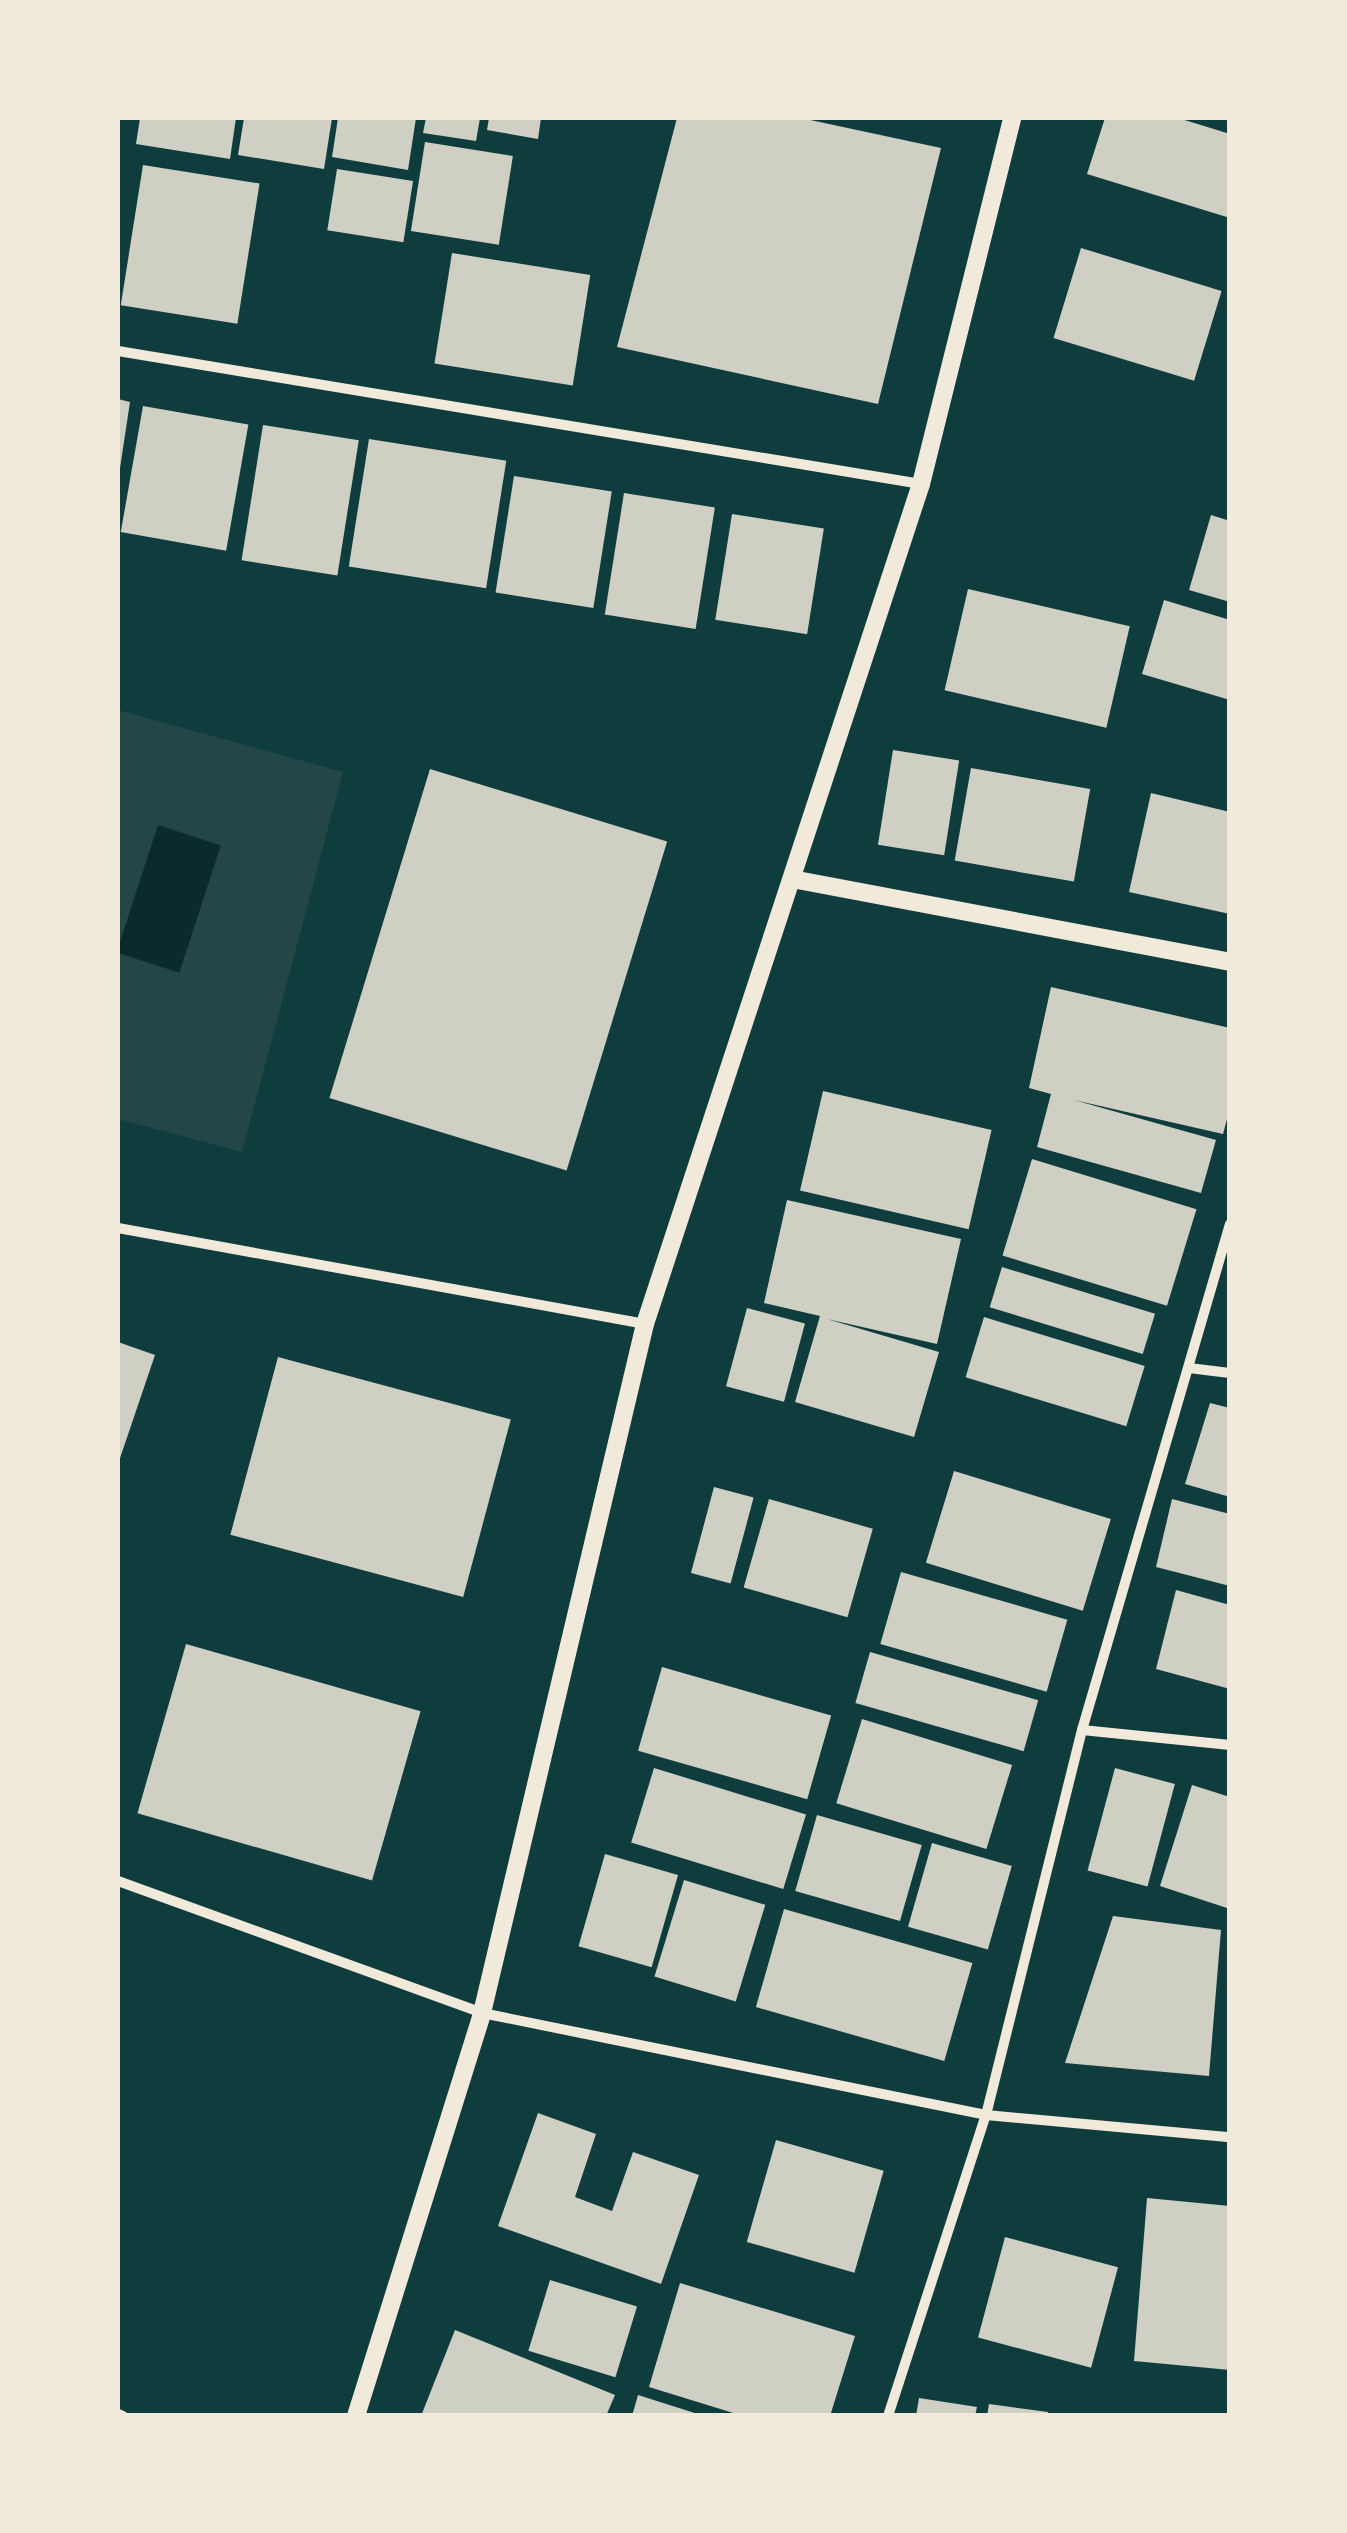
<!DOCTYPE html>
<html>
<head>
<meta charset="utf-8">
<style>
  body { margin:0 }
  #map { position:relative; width:1347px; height:2533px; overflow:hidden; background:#0f3d3e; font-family:"Roboto Condensed",sans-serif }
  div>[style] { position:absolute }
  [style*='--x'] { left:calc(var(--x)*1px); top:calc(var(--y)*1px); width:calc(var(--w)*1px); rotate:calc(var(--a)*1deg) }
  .green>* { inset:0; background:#244646 }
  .water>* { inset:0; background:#0a2a2b; transform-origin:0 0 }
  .building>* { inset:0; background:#cfcfc3; transform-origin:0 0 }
  .minor>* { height:10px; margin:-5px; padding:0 5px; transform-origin:5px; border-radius:5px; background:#f1e9da }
  .tertiary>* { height:18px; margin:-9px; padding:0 9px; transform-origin:9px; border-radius:9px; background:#f1e9da }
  span { translate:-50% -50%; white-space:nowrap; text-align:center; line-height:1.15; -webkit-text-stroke:8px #f1e9da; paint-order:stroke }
  .frame { position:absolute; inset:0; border:120px solid #f1e9da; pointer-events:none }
</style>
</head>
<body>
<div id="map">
  <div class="green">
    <div style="clip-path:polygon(118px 710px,343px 772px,242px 1152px,118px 1119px)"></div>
  </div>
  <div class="water">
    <div style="left:158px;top:825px;width:66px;height:134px;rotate:18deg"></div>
  </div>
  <div class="building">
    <div style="clip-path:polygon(140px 118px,236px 118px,230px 159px,136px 144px)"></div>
    <div style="clip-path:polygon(244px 118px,332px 118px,324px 169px,238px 155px)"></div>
    <div style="clip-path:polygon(338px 118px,416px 118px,408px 170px,332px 157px)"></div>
    <div style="clip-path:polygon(426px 118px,480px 118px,476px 141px,423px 133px)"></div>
    <div style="clip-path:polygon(489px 118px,541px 118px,538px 139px,487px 130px)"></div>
    <div style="clip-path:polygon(677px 118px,801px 118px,941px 148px,878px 404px,617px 347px)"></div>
    <div style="clip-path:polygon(1105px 118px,1178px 118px,1230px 134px,1230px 218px,1087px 174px)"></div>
    <div style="left:425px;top:142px;width:89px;height:90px;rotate:9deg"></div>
    <div style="left:143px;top:165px;width:118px;height:142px;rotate:9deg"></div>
    <div style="left:337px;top:169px;width:77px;height:62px;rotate:9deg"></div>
    <div style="left:1081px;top:248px;width:147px;height:94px;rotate:17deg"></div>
    <div style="left:452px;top:253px;width:140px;height:112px;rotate:9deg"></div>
    <div style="clip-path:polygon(118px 399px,130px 402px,120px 468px,118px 468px)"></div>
    <div style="left:143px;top:406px;width:107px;height:128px;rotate:10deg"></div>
    <div style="left:263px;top:425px;width:97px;height:137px;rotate:9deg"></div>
    <div style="left:369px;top:439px;width:139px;height:129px;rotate:9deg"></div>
    <div style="left:514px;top:476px;width:99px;height:118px;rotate:9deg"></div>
    <div style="left:624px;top:493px;width:92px;height:123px;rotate:9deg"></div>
    <div style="left:732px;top:514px;width:93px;height:107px;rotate:9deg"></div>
    <div style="clip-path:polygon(1211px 515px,1230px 521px,1230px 602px,1189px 590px)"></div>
    <div style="left:968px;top:589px;width:166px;height:104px;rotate:13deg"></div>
    <div style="clip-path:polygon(1164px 600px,1230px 620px,1230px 700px,1142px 674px)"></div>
    <div style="left:893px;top:750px;width:67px;height:96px;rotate:9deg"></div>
    <div style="left:971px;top:768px;width:121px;height:94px;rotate:10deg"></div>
    <div style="left:430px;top:769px;width:248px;height:344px;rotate:17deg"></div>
    <div style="clip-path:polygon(1151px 793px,1230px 812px,1230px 914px,1129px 892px)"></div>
    <div style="clip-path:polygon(1051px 987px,1230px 1028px,1230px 1108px,1223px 1134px,1074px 1100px,1216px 1140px,1201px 1193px,1037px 1147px,1051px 1094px,1029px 1088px)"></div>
    <div style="left:823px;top:1091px;width:173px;height:102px;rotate:13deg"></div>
    <div style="left:1032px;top:1159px;width:172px;height:101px;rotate:17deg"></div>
    <div style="clip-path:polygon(787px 1200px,961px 1239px,937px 1344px,827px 1319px,939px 1352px,914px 1437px,795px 1402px,820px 1316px,764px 1303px)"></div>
    <div style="left:1002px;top:1267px;width:160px;height:42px;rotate:17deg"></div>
    <div style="left:747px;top:1308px;width:60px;height:81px;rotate:15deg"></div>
    <div style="left:984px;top:1317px;width:168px;height:63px;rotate:17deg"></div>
    <div style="clip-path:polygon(118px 1342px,155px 1355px,118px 1464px)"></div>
    <div style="left:278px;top:1357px;width:241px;height:184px;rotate:15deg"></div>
    <div style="clip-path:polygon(1210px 1403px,1230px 1408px,1230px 1497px,1185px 1484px)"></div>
    <div style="left:954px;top:1471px;width:164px;height:96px;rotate:17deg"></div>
    <div style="left:714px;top:1487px;width:41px;height:89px;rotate:15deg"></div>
    <div style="left:769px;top:1499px;width:108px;height:92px;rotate:16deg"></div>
    <div style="clip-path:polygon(1172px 1499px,1230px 1514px,1230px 1586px,1156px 1567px)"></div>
    <div style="left:901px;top:1572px;width:173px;height:75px;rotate:16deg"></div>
    <div style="clip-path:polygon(1176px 1590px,1230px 1605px,1230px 1689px,1156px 1669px)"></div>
    <div style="left:186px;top:1644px;width:244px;height:176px;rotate:16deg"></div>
    <div style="left:870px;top:1652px;width:175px;height:53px;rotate:16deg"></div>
    <div style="left:662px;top:1667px;width:176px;height:87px;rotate:16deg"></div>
    <div style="left:862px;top:1719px;width:157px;height:88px;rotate:17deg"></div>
    <div style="left:654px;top:1768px;width:159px;height:78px;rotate:17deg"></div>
    <div style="left:1115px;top:1768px;width:62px;height:106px;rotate:15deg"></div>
    <div style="clip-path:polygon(1192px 1785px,1230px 1797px,1230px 1909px,1160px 1886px)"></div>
    <div style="left:817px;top:1815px;width:109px;height:79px;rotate:16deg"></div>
    <div style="left:932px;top:1843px;width:83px;height:87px;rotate:16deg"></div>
    <div style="left:605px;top:1854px;width:76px;height:96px;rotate:16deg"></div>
    <div style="left:684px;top:1880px;width:85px;height:101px;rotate:17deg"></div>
    <div style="left:784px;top:1909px;width:196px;height:102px;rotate:16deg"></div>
    <div style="clip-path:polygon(1113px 1916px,1221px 1930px,1209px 2076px,1065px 2063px)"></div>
    <div style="clip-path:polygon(538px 2113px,596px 2134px,575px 2197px,612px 2211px,633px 2152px,699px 2175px,661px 2284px,498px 2226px)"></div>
    <div style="left:776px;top:2140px;width:112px;height:106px;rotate:16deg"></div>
    <div style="clip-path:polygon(1147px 2198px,1230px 2206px,1230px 2370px,1134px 2361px)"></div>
    <div style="left:1005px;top:2237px;width:117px;height:104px;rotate:15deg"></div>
    <div style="left:550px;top:2280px;width:91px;height:74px;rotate:17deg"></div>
    <div style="clip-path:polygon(680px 2283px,855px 2336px,830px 2416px,743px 2416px,649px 2387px)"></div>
    <div style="clip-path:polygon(455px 2330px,615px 2395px,606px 2416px,421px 2416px)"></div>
    <div style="clip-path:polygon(638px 2395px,701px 2415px,701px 2416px,632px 2416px)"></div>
    <div style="clip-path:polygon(919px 2398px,977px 2407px,975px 2416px,916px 2416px)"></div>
    <div style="clip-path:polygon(989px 2404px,1048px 2412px,1047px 2416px,987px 2416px)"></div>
  </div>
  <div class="minor">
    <div style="--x:118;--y:351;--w:814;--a:9.4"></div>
    <div style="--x:118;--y:1228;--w:536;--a:10.32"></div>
    <div style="--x:1189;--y:1368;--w:41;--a:7"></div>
    <div style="--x:1082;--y:1730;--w:149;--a:5.8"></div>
    <div style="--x:118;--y:1881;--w:387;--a:19.9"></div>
    <div style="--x:482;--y:2013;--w:514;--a:11.44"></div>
    <div style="--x:986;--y:2115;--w:245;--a:5.2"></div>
    <div style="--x:118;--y:2414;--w:5;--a:22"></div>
    <div style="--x:888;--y:2416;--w:317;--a:-72"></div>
    <div style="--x:986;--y:2115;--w:397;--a:-76"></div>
    <div style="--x:1082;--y:1730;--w:527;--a:-73.7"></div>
  </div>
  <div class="tertiary">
    <div style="--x:792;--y:879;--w:446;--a:10.7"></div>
    <div style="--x:356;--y:2416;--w:422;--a:-72.6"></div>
    <div style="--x:482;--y:2013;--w:708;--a:-76.69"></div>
    <div style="--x:645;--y:1324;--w:884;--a:-71.81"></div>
    <div style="--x:921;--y:484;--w:377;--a:-76"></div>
  </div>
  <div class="frame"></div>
</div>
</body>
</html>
